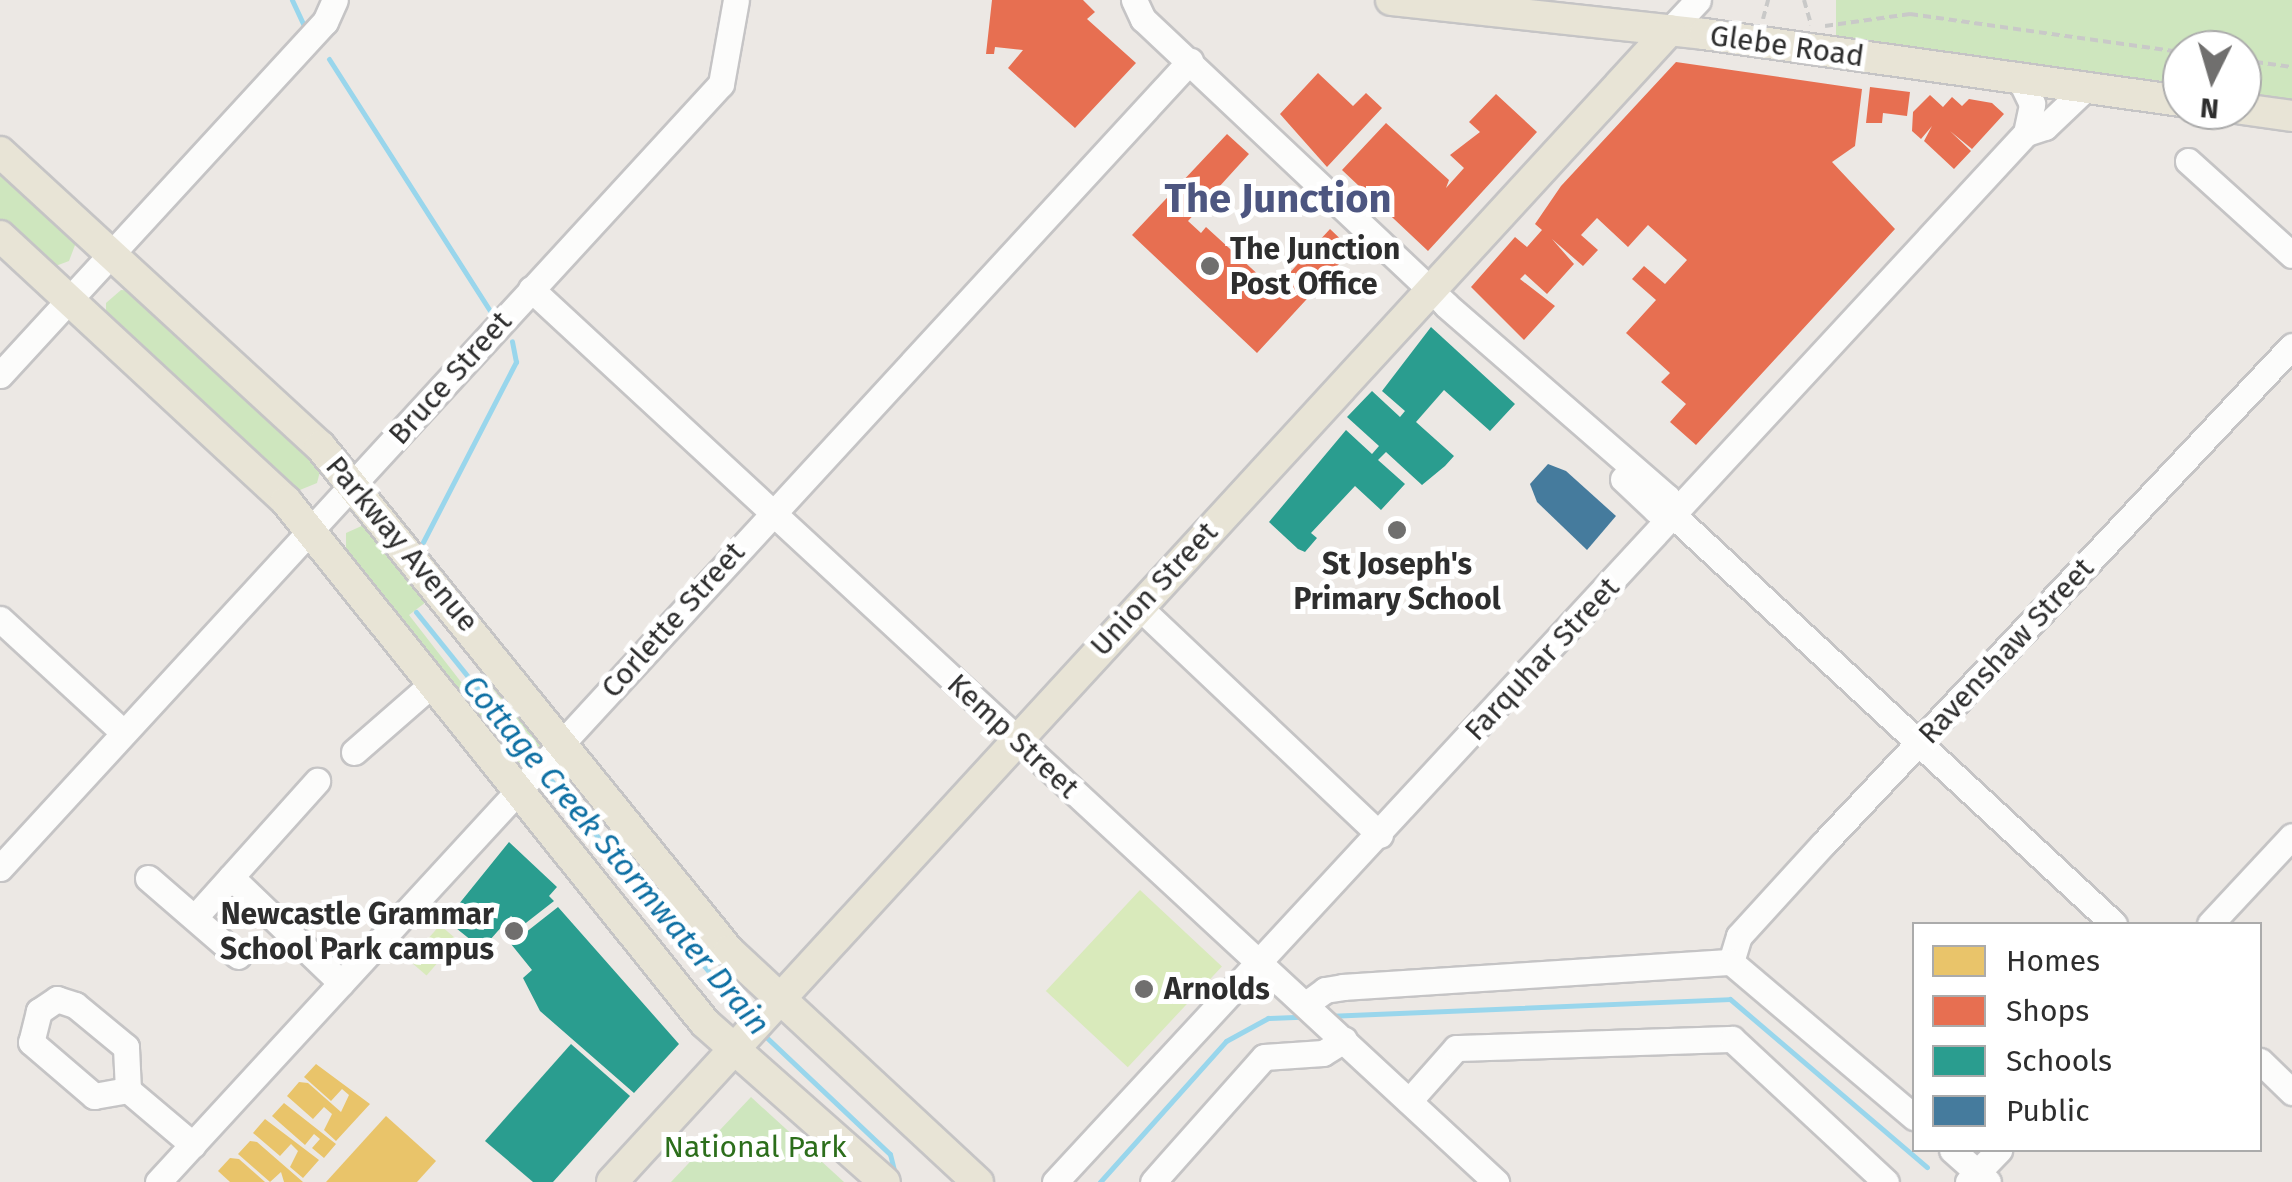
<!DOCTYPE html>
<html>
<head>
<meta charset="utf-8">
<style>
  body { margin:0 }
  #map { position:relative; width:2292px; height:1182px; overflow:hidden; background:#ece8e4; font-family:"Fira Sans",sans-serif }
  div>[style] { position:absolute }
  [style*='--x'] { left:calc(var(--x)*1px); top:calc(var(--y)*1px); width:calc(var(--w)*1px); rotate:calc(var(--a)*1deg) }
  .green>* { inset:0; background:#cee6be }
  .pitch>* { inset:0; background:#d9eabb; transform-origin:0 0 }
  .homes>* { inset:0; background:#e9c46a }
  .shops>* { inset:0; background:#e76f51 }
  .schools>* { inset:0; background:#2a9d8f }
  .public>* { inset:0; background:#457b9d }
  .stream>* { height:5px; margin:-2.5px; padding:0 2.5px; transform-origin:2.5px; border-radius:2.5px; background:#99d6ec }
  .path>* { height:4px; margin-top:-2px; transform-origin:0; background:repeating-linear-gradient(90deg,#c9c9c8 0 8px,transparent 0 13px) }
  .roads { filter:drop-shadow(2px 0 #c5c4c5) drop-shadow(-2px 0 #c5c4c5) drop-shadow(0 2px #c5c4c5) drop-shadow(0 -2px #c5c4c5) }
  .minor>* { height:25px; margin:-12.5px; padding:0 12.5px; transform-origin:12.5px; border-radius:12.5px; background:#fcfcfb }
  .major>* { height:30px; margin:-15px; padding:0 15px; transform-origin:15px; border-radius:15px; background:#e8e4d6 }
  .dots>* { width:28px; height:28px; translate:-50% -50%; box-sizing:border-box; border:5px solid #fff; border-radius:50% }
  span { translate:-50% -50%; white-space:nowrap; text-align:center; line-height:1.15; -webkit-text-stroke:10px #fff; paint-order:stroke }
  .street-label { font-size:30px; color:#2e2e2e }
  .poi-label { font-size:30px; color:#2e2e2e; font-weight:700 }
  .left { translate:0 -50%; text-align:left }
  .right { translate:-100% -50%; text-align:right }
  .park-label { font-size:30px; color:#2c6e1b }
  .water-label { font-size:32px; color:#0d6fa3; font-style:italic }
  .district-label { font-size:40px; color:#4d5680; font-weight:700 }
  .legend { position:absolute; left:1912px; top:922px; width:350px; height:230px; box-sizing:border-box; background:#fff; border:2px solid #ababab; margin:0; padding:12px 18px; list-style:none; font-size:30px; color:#2e2e2e }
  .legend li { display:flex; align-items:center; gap:20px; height:50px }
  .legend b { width:50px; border:2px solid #ababab }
  .north { position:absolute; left:2162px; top:30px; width:100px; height:100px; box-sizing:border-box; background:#fff; border:2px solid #ababab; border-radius:50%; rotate:185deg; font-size:28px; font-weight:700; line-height:40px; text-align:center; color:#2e2e2e }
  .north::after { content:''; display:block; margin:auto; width:35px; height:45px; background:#706f6e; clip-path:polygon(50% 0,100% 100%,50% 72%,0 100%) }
</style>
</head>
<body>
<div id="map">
  <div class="green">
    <div style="clip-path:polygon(1836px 0,2292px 0,2292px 99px,2242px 92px,2242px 50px,2182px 50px,2182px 84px,1836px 36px)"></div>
    <div style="clip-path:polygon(0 166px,77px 240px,69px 261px,53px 267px,0 222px)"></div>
    <div style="clip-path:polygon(121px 290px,134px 291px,322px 464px,317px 483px,295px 492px,106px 319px,106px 303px)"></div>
    <div style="clip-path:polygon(366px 524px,544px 743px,538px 747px,426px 602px,409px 615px,524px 763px,511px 762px,346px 554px,346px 533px)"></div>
    <div style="clip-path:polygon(751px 1097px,844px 1182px,671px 1182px)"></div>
  </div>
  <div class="pitch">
    <div style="left:1140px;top:890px;width:112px;height:138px;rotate:43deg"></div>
    <div style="left:440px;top:925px;width:23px;height:47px;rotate:41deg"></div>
  </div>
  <div class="homes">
    <div style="clip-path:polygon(316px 1064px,370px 1104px,336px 1141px,324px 1130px,332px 1114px,324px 1107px,313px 1119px,287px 1096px,299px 1082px,308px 1083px,341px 1112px,349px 1095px,342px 1089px,331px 1101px,304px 1077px)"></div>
    <div style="clip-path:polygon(284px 1103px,336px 1144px,324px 1158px,312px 1148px,320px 1139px,314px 1134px,305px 1145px,272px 1116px)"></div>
    <div style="clip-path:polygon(386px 1116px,436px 1161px,417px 1182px,326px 1182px)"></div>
    <div style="clip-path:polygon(265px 1119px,319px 1160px,303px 1178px,290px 1167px,298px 1151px,291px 1144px,280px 1156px,253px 1133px)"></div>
    <div style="clip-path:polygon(250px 1141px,257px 1142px,303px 1182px,284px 1182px,281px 1172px,270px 1182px,238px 1154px)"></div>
    <div style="clip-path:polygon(230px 1158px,239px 1159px,265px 1182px,230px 1182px,218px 1171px)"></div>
  </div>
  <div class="shops">
    <div style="clip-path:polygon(992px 0,1083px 0,1095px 12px,1087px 19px,1136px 63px,1075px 128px,1008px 68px,1023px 50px,995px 47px,994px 54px,986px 54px)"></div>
    <div style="clip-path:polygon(1676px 62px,1862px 89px,1855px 146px,1832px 162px,1895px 229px,1696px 445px,1670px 422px,1686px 404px,1661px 382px,1670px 373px,1626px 333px,1656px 300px,1632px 279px,1644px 266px,1665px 284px,1687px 260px,1648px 225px,1628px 247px,1597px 218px,1581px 235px,1598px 250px,1583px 266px,1552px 239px,1574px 264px,1547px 294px,1525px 274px,1520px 279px,1555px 306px,1524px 340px,1471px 287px,1515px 237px,1527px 247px,1542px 230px,1535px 224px,1561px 186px)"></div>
    <div style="clip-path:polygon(1318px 73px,1353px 106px,1366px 93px,1382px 108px,1327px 167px,1280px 114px)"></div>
    <div style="clip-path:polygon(1870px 87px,1910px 92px,1907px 116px,1883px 113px,1882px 123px,1866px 123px)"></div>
    <div style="clip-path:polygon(1496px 94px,1537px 132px,1428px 251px,1342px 170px,1386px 123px,1449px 180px,1446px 188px,1464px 168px,1450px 155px,1480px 132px,1469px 122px)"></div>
    <div style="clip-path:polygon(1930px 95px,1943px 107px,1952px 97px,1962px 106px,1969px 99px,1992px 103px,2004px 114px,1972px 149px,1950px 131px,1971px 151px,1954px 169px,1924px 141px,1932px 126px,1921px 139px,1912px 131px,1913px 112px)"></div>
    <div style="clip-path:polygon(1227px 134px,1249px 154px,1188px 221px,1201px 233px,1206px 227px,1262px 278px,1269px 274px,1272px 292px,1330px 229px,1352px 250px,1257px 353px,1132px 235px)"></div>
  </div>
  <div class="schools">
    <div style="clip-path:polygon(1431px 327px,1515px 404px,1490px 431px,1444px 390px,1416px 422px,1454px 456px,1445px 466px,1422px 485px,1386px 452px,1378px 460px,1405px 484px,1381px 510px,1355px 486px,1311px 533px,1317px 538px,1305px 552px,1298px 549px,1269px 522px,1346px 430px,1372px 454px,1379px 446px,1347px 417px,1372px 391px,1400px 417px,1405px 411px,1382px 391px)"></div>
    <div style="clip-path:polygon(509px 842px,557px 887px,549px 896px,554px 901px,522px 926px,511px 916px,482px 949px,446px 920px)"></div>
    <div style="clip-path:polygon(558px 907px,679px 1044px,634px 1093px,540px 1011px,523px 978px,532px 970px,511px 944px)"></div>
    <div style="clip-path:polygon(571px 1044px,630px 1096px,553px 1182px,533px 1182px,485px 1141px)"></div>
  </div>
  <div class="public">
    <div style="clip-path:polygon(1548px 464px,1566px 471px,1616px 516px,1587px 550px,1537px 502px,1530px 484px)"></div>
  </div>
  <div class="stream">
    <div style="--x:292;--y:0;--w:29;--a:65"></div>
    <div style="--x:329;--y:59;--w:300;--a:57.4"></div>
    <div style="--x:423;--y:542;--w:203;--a:-62.7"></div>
    <div style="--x:516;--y:362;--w:21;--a:-101"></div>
    <div style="--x:416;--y:612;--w:191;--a:51.2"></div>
    <div style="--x:546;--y:774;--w:319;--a:50.5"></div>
    <div style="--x:1327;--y:1016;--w:403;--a:-2.4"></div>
    <div style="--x:1730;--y:999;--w:259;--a:40.5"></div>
    <div style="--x:764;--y:1035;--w:173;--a:43.4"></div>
    <div style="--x:890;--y:1154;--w:21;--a:76"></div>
    <div style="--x:1100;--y:1182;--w:189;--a:-48.2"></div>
    <div style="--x:1226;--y:1041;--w:48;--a:-28.7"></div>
    <div style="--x:1268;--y:1018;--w:33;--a:-2"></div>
  </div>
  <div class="path">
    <div style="--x:1804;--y:0;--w:26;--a:74"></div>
    <div style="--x:1763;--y:19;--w:20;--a:-75"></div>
    <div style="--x:1825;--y:26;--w:86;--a:-8"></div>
    <div style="--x:1910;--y:14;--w:275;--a:8"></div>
    <div style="--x:2242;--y:60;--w:50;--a:8"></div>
  </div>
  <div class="roads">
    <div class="minor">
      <div style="--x:1134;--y:0;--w:21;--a:65"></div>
      <div style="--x:1143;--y:19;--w:417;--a:43.3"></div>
      <div style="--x:1446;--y:305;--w:293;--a:41"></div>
      <div style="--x:1667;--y:497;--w:20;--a:70"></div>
      <div style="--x:1670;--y:30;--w:41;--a:-47"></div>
      <div style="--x:2026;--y:133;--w:20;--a:-18"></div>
      <div style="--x:2045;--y:127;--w:58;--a:-43.6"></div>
      <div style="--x:2188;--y:161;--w:140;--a:42.1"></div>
      <div style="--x:531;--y:289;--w:1315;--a:42.78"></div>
      <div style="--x:0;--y:375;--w:480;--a:-47.4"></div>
      <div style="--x:325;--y:22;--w:24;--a:-66"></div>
      <div style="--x:1623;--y:479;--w:45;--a:43.2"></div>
      <div style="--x:1656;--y:510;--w:19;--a:18"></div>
      <div style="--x:1674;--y:516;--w:600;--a:42.84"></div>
      <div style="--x:1138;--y:606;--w:333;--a:43.4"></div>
      <div style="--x:0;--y:619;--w:167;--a:42.6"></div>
      <div style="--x:354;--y:752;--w:105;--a:-41.1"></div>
      <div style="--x:0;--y:868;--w:1065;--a:-47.4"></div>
      <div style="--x:721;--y:84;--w:85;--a:-79.9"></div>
      <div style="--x:231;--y:877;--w:153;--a:43.9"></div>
      <div style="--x:148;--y:878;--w:119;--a:40.9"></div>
      <div style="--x:195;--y:917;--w:183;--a:-48.1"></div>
      <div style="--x:2210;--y:924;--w:120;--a:-47"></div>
      <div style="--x:1731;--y:962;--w:27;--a:-73"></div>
      <div style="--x:1739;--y:936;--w:125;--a:-47.6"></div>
      <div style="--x:1823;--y:844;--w:684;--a:-46.72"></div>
      <div style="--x:1306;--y:1004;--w:24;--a:-36"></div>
      <div style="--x:1325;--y:990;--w:18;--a:-9"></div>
      <div style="--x:1343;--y:987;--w:389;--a:-3.7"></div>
      <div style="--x:1731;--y:962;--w:240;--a:40.3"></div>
      <div style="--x:2260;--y:1061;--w:45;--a:44.1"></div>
      <div style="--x:128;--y:1090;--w:43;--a:-92.7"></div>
      <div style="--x:126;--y:1047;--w:66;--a:-140.5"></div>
      <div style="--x:75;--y:1005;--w:19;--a:-162"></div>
      <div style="--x:57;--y:999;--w:22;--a:146"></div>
      <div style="--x:39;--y:1011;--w:32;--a:104"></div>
      <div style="--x:31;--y:1042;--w:83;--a:40.6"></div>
      <div style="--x:94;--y:1096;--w:35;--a:-10"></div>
      <div style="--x:128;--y:1090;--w:85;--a:40.2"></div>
      <div style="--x:1409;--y:1101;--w:71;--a:-48.4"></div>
      <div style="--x:1456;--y:1048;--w:276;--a:-1.9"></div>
      <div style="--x:1732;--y:1039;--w:210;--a:42.9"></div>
      <div style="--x:1952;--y:1150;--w:48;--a:41.6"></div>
      <div style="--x:158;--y:1182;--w:1524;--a:-47.37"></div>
      <div style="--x:1055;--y:1182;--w:1429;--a:-47.21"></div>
      <div style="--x:2026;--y:133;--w:30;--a:-78"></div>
      <div style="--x:2032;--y:104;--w:30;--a:-116"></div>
      <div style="--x:1153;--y:1182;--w:167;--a:-48.4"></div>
      <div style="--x:1264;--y:1057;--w:59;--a:-3.9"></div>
      <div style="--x:1323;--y:1053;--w:25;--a:-32"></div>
      <div style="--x:1968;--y:1182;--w:45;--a:-45.9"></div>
    </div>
    <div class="major">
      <div style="--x:1391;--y:0;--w:315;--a:6.2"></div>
      <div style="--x:1704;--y:34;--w:483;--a:8"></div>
      <div style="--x:2242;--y:109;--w:50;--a:8"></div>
      <div style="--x:0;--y:152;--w:435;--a:42.6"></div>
      <div style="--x:320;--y:446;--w:650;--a:51"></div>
      <div style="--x:729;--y:951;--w:340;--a:42.9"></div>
      <div style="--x:0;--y:236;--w:390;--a:42.8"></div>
      <div style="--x:286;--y:501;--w:669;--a:51.25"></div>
      <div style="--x:705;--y:1023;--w:240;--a:41.5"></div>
      <div style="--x:612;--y:1182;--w:1564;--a:-47.44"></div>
    </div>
  </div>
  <div class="dots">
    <div style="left:1210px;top:266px;background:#706f6e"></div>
    <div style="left:1397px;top:530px;background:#706f6e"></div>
    <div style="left:514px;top:931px;background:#706f6e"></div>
    <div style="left:1144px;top:989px;background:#706f6e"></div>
  </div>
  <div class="street-label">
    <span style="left:1787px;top:46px;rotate:8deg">Glebe Road</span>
    <span style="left:450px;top:378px;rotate:-48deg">Bruce Street</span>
    <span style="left:402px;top:544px;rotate:50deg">Parkway Avenue</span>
    <span style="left:1154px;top:589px;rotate:-47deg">Union Street</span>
    <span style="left:673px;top:620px;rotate:-48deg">Corlette Street</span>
    <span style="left:2006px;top:651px;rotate:-47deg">Ravenshaw Street</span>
    <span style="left:1542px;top:659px;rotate:-47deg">Farquhar Street</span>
    <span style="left:1013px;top:736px;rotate:43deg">Kemp Street</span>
  </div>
  <div class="poi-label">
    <span class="left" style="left:1230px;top:266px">The Junction<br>Post Office</span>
    <span style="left:1397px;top:581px">St Joseph's<br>Primary School</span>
    <span class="right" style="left:494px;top:931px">Newcastle Grammar<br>School Park campus</span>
    <span class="left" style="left:1164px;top:989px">Arnolds</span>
  </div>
  <div class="park-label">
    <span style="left:755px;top:1147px">National Park</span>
  </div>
  <div class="water-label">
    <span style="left:616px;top:855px;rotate:50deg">Cottage Creek Stormwater Drain</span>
  </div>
  <div class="district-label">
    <span style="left:1278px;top:199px">The Junction</span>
  </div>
  <ul class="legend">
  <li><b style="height:28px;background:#e9c46a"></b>Homes</li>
  <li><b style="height:28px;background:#e76f51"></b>Shops</li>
  <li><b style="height:28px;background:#2a9d8f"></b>Schools</li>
  <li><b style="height:28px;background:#457b9d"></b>Public</li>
  </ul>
  <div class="north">N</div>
</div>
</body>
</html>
